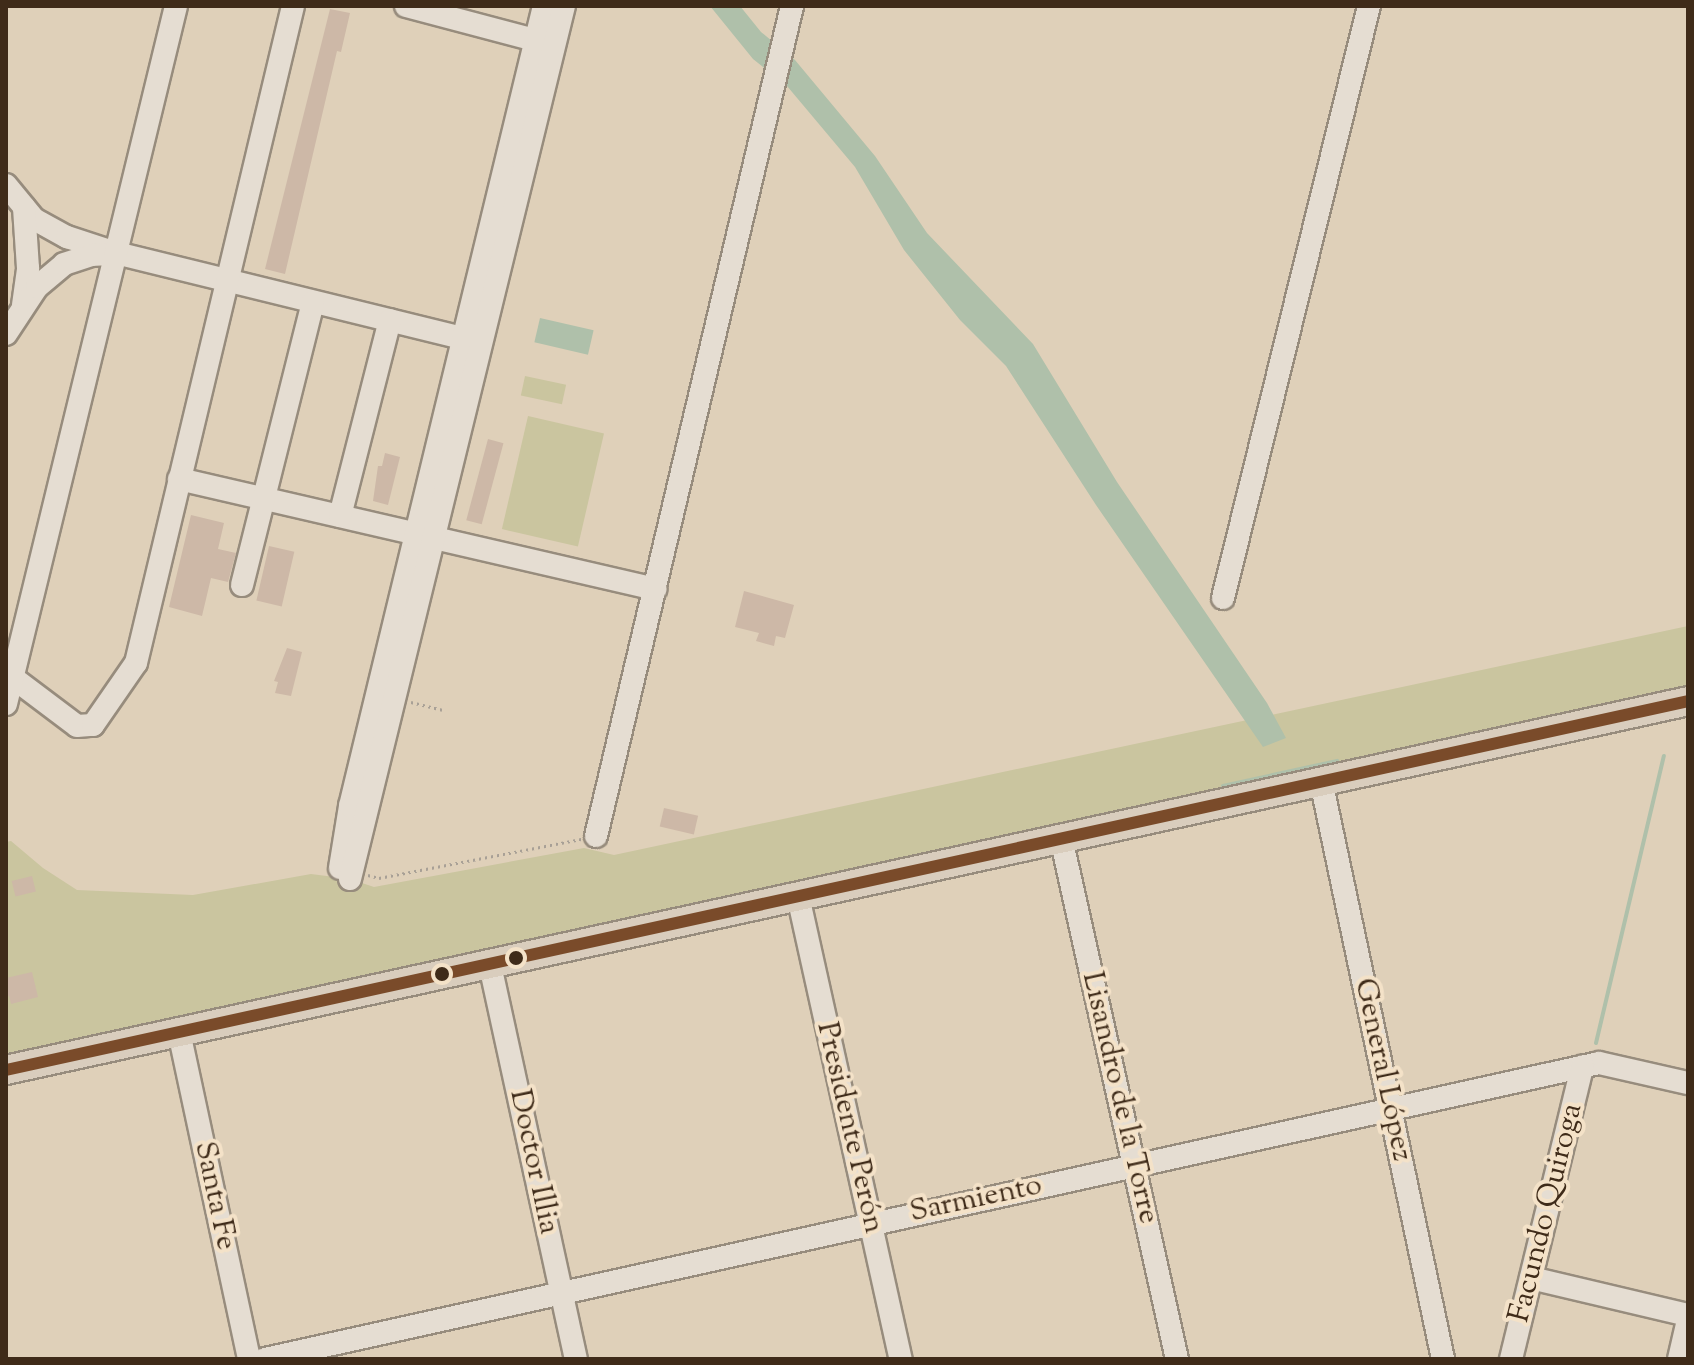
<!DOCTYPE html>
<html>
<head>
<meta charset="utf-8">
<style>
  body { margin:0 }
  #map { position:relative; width:1694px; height:1365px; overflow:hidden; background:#dfd0b9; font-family:"Sorts Mill Goudy",serif }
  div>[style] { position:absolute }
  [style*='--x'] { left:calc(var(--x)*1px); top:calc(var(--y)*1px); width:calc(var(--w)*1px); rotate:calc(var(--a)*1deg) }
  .green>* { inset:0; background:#cac59f; transform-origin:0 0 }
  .water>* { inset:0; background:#afc0aa; transform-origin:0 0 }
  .stream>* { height:4px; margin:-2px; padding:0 2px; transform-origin:2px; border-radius:2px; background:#afc0aa }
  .building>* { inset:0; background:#cdb8a7; transform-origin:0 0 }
  .path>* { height:3px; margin-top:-1.5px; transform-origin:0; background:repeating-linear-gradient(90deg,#a8a096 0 2px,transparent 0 6px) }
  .roads { filter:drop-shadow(2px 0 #978c7d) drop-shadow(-2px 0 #978c7d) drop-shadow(0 2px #978c7d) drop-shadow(0 -2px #978c7d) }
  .minor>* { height:22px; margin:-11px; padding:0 11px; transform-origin:11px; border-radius:11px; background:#e5ddd2 }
  .major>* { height:28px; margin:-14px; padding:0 14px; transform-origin:14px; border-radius:14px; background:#d9cdbd }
  .bus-1>* { height:12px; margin:-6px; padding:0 6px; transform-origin:6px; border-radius:6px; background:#7a4b2a }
  .dots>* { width:22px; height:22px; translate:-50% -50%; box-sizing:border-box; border:4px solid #f4e2c8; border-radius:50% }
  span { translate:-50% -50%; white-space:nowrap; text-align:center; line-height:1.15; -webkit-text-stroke:8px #f4e2c8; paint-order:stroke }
  .street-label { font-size:30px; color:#3f2b19 }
  .frame { position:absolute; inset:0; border:8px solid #3f2b19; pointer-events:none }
</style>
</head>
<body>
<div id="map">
  <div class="green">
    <div style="left:525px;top:376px;width:42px;height:20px;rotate:12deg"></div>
    <div style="left:528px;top:416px;width:78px;height:116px;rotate:13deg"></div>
    <div style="clip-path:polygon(1688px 626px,1688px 701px,6px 1070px,6px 842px,11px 841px,43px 868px,77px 890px,193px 895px,311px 874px,350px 879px,374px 887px,584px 848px,614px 855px)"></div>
  </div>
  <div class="water">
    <div style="clip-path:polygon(710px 6px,740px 6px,761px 32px,795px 60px,875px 156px,927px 233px,1033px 344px,1117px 482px,1267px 703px,1286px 738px,1263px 747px,1096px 505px,1006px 366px,960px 320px,904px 250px,855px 167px,787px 86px,753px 59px)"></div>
    <div style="left:540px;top:318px;width:55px;height:25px;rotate:13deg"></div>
  </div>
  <div class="stream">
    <div style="--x:1223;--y:786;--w:117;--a:-12.4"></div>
    <div style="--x:1596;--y:1043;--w:295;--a:-76.7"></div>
  </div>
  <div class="building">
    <div style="clip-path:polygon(330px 9px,350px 13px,341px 52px,337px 51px,285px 274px,265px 269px)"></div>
    <div style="left:488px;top:439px;width:16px;height:84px;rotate:15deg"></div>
    <div style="clip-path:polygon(385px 453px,400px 457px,388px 505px,373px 501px,378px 466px,382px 466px)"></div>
    <div style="clip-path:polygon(191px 515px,224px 523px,218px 549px,236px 553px,228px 582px,211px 578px,202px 616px,169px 607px)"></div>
    <div style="left:269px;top:546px;width:26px;height:56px;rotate:13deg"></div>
    <div style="clip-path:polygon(744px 591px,794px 605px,785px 638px,776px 636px,774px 646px,756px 641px,759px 633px,735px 627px)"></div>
    <div style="clip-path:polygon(287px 648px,302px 652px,291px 696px,275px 693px,278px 682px,274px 681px)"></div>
    <div style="left:664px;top:808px;width:35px;height:19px;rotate:13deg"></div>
    <div style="left:32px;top:876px;width:16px;height:21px;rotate:76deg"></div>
    <div style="clip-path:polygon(32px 972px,38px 997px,11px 1004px,9px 996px,6px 997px,6px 978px)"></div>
  </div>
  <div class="path">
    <div style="--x:411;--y:702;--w:32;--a:14"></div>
    <div style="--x:368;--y:875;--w:11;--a:15"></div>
    <div style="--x:379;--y:878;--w:206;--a:-10.9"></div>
  </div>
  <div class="roads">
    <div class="minor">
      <div style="--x:406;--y:6;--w:149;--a:14.8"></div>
      <div style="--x:6;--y:185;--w:44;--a:50.5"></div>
      <div style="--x:34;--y:219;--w:38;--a:29"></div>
      <div style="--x:67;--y:237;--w:52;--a:18.1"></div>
      <div style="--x:116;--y:253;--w:370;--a:13.8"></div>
      <div style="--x:23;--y:305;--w:37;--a:-82"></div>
      <div style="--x:28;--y:268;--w:61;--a:-93.8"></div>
      <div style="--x:6;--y:334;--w:56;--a:-56.6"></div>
      <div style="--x:37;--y:287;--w:35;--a:-40"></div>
      <div style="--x:64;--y:264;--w:28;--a:-18"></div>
      <div style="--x:91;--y:255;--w:19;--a:-3"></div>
      <div style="--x:179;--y:479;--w:489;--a:13"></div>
      <div style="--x:340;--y:516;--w:202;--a:-75.7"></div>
      <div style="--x:242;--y:585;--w:292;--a:-75.9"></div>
      <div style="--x:1223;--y:598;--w:610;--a:-76.15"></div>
      <div style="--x:12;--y:677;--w:81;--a:37"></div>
      <div style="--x:77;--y:726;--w:16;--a:-4"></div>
      <div style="--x:93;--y:725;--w:75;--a:-55.3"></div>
      <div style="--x:136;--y:663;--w:675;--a:-76.56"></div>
      <div style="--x:6;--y:704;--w:718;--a:-76.31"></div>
      <div style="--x:1321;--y:781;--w:591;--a:78.08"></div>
      <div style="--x:596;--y:836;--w:853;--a:-76.71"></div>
      <div style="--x:1061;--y:838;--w:534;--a:77.45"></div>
      <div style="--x:340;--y:868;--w:63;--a:-80.8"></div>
      <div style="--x:350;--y:806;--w:823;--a:-76.37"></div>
      <div style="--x:350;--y:879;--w:899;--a:-76.23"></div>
      <div style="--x:798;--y:896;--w:474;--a:77.5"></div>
      <div style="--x:490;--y:965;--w:403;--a:77.7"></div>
      <div style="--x:179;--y:1032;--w:334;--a:77.9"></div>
      <div style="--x:1531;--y:1278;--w:161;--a:13.3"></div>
      <div style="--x:265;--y:1359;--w:1366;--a:-12.51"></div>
      <div style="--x:1599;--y:1063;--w:91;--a:12.7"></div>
      <div style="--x:1511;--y:1359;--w:301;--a:-76.3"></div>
      <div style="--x:1679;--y:1359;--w:39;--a:-77"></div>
    </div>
    <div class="major">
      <div style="--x:6;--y:1070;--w:1722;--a:-12.37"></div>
    </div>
  </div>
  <div class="bus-1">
    <div style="--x:6;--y:1070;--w:1722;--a:-12.37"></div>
  </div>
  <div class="dots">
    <div style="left:516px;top:958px;background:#3f2b19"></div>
    <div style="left:442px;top:974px;background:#3f2b19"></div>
  </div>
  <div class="street-label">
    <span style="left:1382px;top:1070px;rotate:78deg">General López</span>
    <span style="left:1119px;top:1098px;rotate:77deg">Lisandro de la Torre</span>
    <span style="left:849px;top:1128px;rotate:77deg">Presidente Perón</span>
    <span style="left:533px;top:1162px;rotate:78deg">Doctor Illia</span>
    <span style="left:214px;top:1196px;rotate:78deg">Santa Fe</span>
    <span style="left:976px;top:1200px;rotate:-12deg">Sarmiento</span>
    <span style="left:1547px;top:1213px;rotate:-76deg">Facundo Quiroga</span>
  </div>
  <div class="frame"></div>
</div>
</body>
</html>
